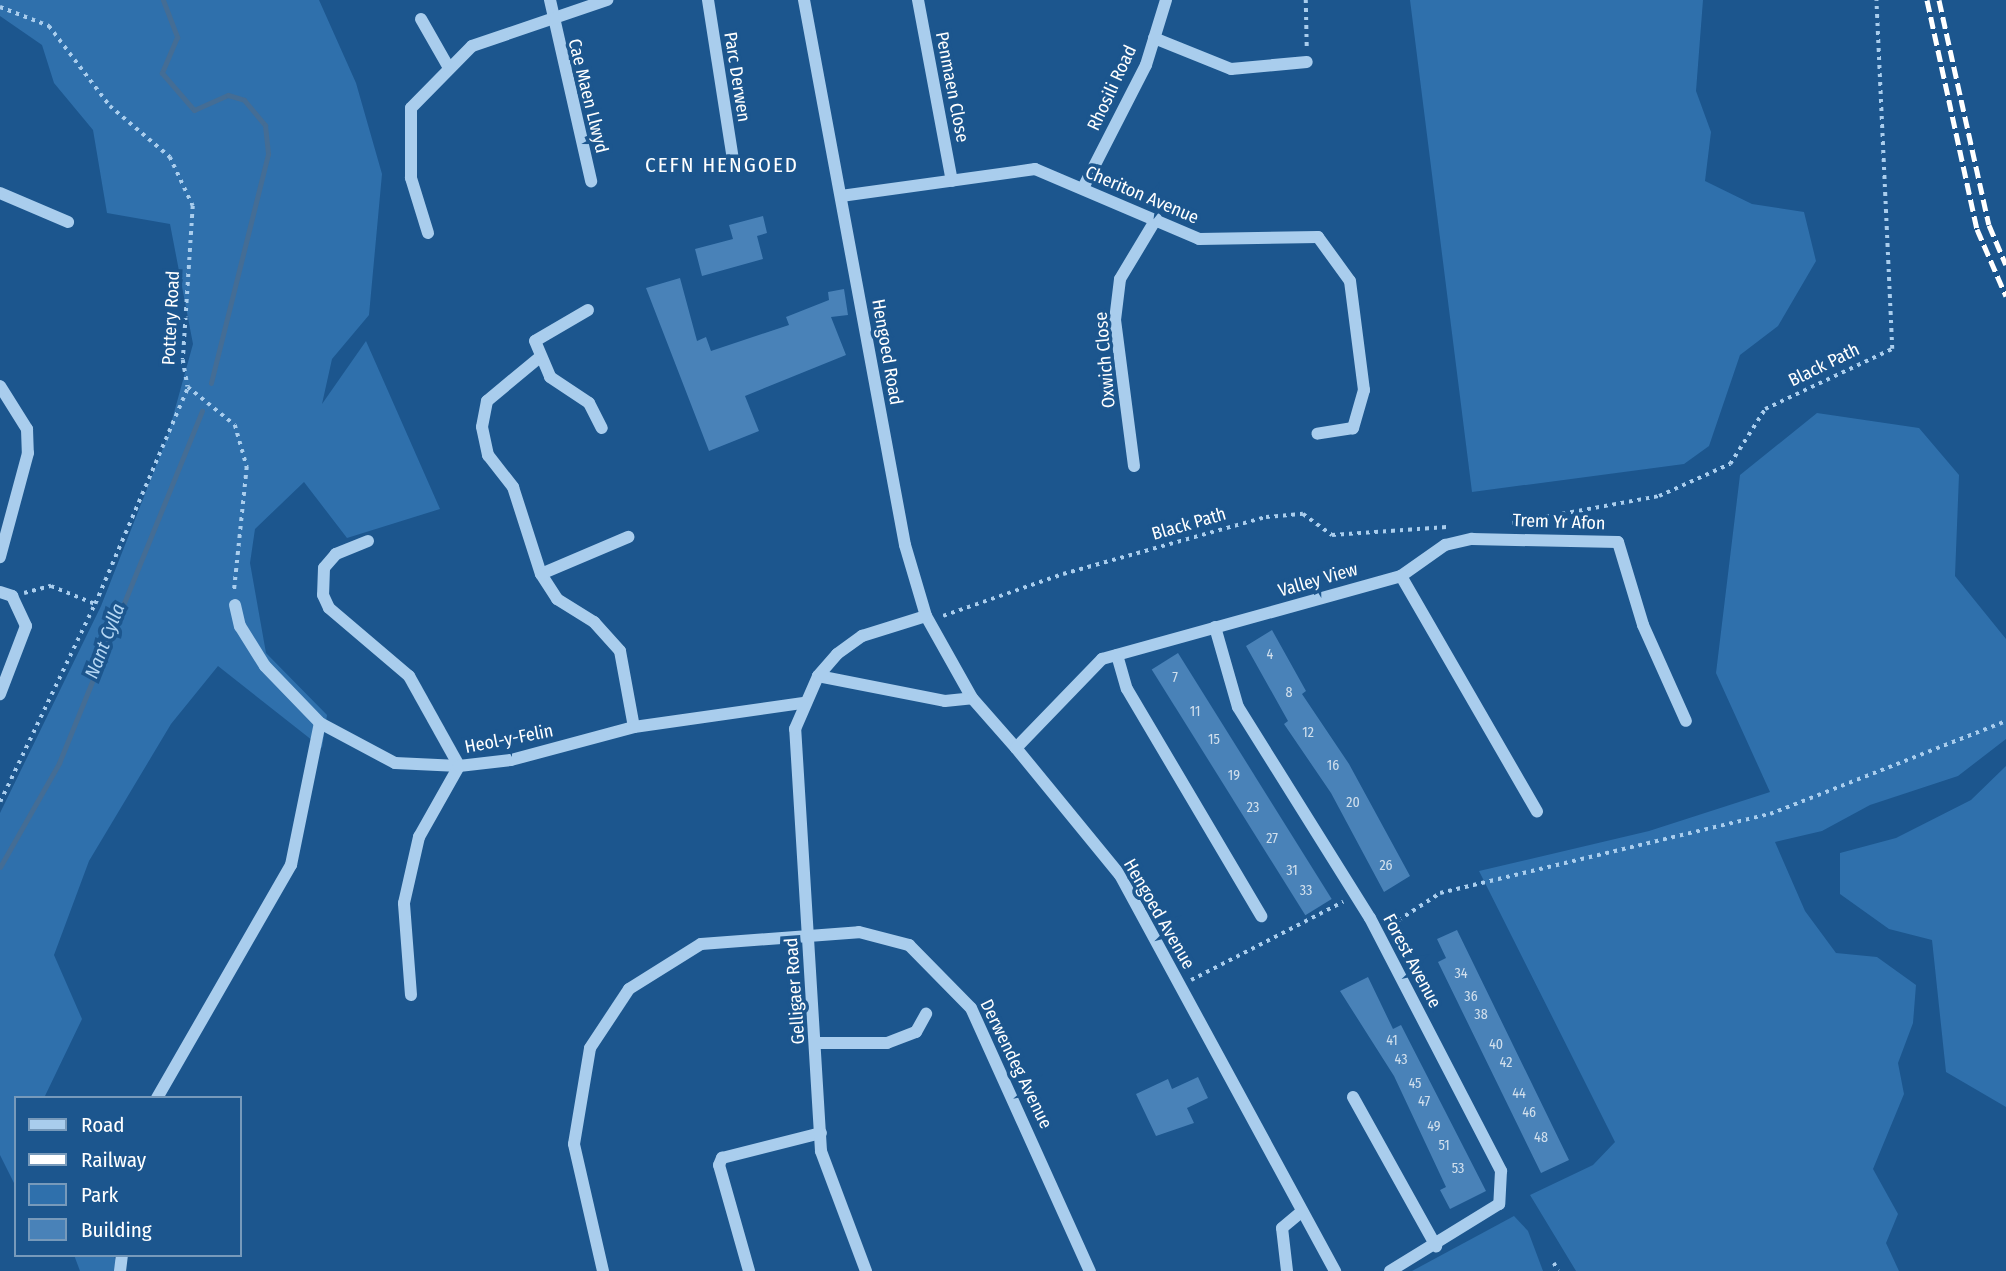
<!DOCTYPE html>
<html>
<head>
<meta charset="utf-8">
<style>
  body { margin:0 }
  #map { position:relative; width:2006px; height:1271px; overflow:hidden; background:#1c568e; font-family:"Fira Sans Condensed",sans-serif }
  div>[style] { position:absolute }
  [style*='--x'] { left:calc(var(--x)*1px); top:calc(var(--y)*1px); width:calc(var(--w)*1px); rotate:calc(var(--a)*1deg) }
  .green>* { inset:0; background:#2f70ac }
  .stream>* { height:5px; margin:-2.5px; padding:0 2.5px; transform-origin:2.5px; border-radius:2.5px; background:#446d95 }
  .building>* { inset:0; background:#4982b8; transform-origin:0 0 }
  .path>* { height:3.5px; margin-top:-1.75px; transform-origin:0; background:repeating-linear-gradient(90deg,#a9cded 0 3.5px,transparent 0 8.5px) }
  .minor>* { height:12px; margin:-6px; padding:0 6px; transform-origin:6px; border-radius:6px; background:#a9cded }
  .rail>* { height:5px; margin-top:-2.5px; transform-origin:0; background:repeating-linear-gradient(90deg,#fff 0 12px,transparent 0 17px) }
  span { translate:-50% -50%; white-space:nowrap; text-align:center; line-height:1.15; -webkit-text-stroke:7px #1c568e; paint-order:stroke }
  .number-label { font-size:14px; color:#d2e0ed }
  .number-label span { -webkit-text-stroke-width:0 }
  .street-label { font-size:18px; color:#fff }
  .water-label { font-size:19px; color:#b5d7f4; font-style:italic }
  .quarter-label { font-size:21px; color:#fff; letter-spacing:2px }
  .legend { position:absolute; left:14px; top:1096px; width:228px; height:161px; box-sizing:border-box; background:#1c568e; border:2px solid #779abb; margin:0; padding:9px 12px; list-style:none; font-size:21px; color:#fff }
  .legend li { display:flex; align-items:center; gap:14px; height:35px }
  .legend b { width:35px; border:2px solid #779abb }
</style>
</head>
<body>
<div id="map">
  <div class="green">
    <div style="clip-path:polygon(0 0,319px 0,356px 83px,382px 174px,369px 315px,332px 359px,322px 404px,366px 341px,440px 509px,347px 538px,304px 482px,255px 529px,250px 563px,266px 653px,327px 715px,322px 748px,218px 666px,171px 724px,89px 861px,54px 955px,82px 1019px,44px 1098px,16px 1098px,16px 1187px,0 1155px,0 813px,101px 606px,167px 438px,193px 344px,170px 224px,107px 213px,93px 130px,54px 83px,42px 45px,0 16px)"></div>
    <div style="clip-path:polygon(1410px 0,1703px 0,1696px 91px,1711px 132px,1705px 181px,1752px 204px,1804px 212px,1816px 261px,1778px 326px,1740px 355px,1709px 446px,1684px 464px,1472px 492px)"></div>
    <div style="clip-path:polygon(1817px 413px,1919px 428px,1959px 475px,1955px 576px,2006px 639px,2006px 739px,1958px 776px,1870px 805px,1822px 831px,1775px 842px,1805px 911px,1836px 953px,1877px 957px,1916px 985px,1913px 1023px,1898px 1063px,1904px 1094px,1873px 1169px,1898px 1214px,1886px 1243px,1899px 1271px,1576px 1271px,1530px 1195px,1593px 1165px,1615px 1142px,1479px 871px,1649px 831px,1770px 792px,1716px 673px,1740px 475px)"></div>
    <div style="clip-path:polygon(2006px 766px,2006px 1107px,1946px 1072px,1932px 940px,1889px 929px,1840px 894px,1840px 853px,1896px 838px,1971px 800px)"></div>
    <div style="clip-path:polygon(1514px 1216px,1528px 1231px,1543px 1271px,1412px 1271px)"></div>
    <div style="clip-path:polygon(74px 1255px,113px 1255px,123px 1271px,80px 1271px)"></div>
  </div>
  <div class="stream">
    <div style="--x:163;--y:0;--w:40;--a:69"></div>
    <div style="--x:177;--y:37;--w:39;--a:113"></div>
    <div style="--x:162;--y:73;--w:49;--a:49.1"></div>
    <div style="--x:194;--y:110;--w:37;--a:-24"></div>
    <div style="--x:228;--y:95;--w:17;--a:17"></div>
    <div style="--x:244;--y:100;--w:33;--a:50"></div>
    <div style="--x:265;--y:125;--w:29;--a:84"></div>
    <div style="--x:268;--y:154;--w:236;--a:104"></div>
    <div style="--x:0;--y:867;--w:120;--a:-60.4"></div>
    <div style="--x:59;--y:763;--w:380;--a:-67.9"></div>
  </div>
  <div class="building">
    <div style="clip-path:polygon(763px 216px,767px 233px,757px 236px,763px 259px,702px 276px,695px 249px,733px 239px,729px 225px)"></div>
    <div style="clip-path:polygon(680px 278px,697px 341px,706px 337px,711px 351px,789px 325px,786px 317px,829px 300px,828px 292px,844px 289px,848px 315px,831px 317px,846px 355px,745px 396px,759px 431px,709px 451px,646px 288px)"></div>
    <div style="clip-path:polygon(1272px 630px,1306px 691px,1302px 694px,1349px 764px,1410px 876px,1384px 892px,1331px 793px,1284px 724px,1288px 721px,1246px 646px)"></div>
    <div style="left:1178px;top:653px;width:290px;height:31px;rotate:58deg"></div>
    <div style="clip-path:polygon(1457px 930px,1569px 1160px,1541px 1173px,1438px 962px,1446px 958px,1437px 939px)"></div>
    <div style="clip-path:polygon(1368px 977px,1393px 1029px,1401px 1025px,1486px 1191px,1450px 1209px,1440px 1190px,1446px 1187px,1394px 1076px,1340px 991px)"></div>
    <div style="clip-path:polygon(1198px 1077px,1208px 1098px,1187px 1108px,1194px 1123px,1156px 1136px,1136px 1094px,1168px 1079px,1172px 1089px)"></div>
  </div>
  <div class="path">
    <div style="--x:1306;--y:0;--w:47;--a:88.8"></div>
    <div style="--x:0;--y:7;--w:53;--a:21.2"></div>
    <div style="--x:49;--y:26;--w:101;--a:52.7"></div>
    <div style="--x:110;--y:106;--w:79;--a:40.4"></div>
    <div style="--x:170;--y:157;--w:54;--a:64.9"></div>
    <div style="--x:193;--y:206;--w:154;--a:93.7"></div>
    <div style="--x:183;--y:360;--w:27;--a:80"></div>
    <div style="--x:188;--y:387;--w:60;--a:39"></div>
    <div style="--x:235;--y:425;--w:44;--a:74.1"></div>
    <div style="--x:247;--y:467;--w:127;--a:95.9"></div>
    <div style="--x:1512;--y:523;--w:149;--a:-10.4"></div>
    <div style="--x:1659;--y:496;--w:78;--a:-24.3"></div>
    <div style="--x:1730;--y:464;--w:65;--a:-57.5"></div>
    <div style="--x:1765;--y:409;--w:140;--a:-25.3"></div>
    <div style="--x:1892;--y:349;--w:349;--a:-92.6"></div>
    <div style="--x:24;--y:593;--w:28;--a:-15"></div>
    <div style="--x:51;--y:586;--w:48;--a:22.2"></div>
    <div style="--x:943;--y:616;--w:127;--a:-19.3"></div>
    <div style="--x:1063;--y:574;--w:211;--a:-15.7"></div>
    <div style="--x:1266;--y:517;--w:37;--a:-5"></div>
    <div style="--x:1303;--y:514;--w:36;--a:36"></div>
    <div style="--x:1332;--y:535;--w:115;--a:-4"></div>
    <div style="--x:0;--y:802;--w:220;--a:-64.4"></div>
    <div style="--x:95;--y:604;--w:236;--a:-66.8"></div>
    <div style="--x:1391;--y:925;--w:59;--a:-33.1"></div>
    <div style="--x:1440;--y:893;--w:339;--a:-13.5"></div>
    <div style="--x:1770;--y:814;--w:254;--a:-21.5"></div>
    <div style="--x:1191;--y:980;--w:171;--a:-27.2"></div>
    <div style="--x:1554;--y:1263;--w:9;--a:63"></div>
  </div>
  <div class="minor">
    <div style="--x:550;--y:0;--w:186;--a:77.2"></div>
    <div style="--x:708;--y:0;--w:161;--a:81.1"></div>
    <div style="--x:804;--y:0;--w:554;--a:79.5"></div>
    <div style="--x:905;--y:545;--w:74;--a:73.5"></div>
    <div style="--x:926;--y:616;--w:94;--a:60.7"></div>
    <div style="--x:918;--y:0;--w:184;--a:79.4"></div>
    <div style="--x:421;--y:19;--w:56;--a:60.3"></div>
    <div style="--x:1154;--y:38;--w:83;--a:21.9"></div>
    <div style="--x:1231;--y:69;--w:76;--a:-5.3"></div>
    <div style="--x:1083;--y:188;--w:138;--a:-62.9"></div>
    <div style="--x:1146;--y:65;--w:68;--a:-72.9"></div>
    <div style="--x:0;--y:193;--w:74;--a:23.1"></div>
    <div style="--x:841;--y:196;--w:196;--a:-7.9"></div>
    <div style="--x:1035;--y:169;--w:178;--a:23.1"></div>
    <div style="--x:1199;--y:239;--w:119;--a:-1"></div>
    <div style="--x:1318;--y:237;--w:54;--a:54"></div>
    <div style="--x:1350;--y:281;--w:110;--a:82.7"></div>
    <div style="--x:1364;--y:390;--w:40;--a:106"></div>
    <div style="--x:1353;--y:428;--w:36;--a:171"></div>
    <div style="--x:428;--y:233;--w:58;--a:-107.2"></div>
    <div style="--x:411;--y:178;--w:70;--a:-90"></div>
    <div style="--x:411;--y:108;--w:87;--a:-45.5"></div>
    <div style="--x:472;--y:46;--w:143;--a:-18.8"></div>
    <div style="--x:588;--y:310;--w:61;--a:149.7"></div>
    <div style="--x:535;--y:341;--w:39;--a:67"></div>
    <div style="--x:550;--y:377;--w:47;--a:33.7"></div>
    <div style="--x:589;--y:403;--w:28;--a:63"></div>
    <div style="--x:540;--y:357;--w:69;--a:140.3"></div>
    <div style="--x:487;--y:401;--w:26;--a:101"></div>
    <div style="--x:482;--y:427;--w:29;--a:78"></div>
    <div style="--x:488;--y:455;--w:41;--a:52"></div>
    <div style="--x:513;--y:487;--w:91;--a:72.2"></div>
    <div style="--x:541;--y:574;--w:30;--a:57"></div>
    <div style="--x:557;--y:599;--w:44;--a:31.9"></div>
    <div style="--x:594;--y:622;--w:39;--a:48"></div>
    <div style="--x:620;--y:651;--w:77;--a:79.6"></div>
    <div style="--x:0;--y:386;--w:51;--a:57.9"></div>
    <div style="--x:27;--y:429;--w:24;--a:88"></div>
    <div style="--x:28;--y:453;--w:108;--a:105.1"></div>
    <div style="--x:1134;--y:466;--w:147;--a:-97.4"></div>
    <div style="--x:1115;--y:320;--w:41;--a:-83"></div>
    <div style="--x:1120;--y:279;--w:70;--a:-59"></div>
    <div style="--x:368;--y:541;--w:35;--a:158"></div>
    <div style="--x:336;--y:554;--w:18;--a:131"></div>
    <div style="--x:324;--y:568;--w:27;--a:92"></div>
    <div style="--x:323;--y:595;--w:14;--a:65"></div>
    <div style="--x:329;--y:608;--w:105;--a:40.4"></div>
    <div style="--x:409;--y:676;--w:103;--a:60.9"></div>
    <div style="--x:541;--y:574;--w:95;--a:-23"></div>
    <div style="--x:1401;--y:576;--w:54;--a:-35.2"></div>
    <div style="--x:1445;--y:545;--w:28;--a:-13"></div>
    <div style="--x:1472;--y:539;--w:146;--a:1.2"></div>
    <div style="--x:1618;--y:542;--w:87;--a:73.2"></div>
    <div style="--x:1643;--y:625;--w:105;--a:65.9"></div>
    <div style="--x:0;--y:592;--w:13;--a:18"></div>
    <div style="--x:12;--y:596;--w:33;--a:65"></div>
    <div style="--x:26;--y:626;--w:73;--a:110.9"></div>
    <div style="--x:235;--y:605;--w:22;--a:77"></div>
    <div style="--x:240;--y:626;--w:47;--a:58"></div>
    <div style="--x:265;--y:666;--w:79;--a:46"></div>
    <div style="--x:320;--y:723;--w:85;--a:28.1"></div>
    <div style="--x:395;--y:763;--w:64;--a:2.7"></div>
    <div style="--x:1215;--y:627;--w:83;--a:74"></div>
    <div style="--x:1238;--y:707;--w:249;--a:58"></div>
    <div style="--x:1370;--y:918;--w:285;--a:62.6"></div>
    <div style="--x:1501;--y:1171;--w:33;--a:93"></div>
    <div style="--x:1499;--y:1204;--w:128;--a:148.4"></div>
    <div style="--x:1117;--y:655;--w:35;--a:74"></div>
    <div style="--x:1127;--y:689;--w:264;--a:59.4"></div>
    <div style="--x:818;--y:676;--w:129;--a:11.1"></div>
    <div style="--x:945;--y:701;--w:27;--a:-6"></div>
    <div style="--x:972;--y:698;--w:67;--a:48.7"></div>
    <div style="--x:1016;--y:748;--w:164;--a:50.7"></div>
    <div style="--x:1120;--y:875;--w:451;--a:61.5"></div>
    <div style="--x:1016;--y:748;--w:124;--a:-46"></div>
    <div style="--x:1102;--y:659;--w:310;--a:-15.5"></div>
    <div style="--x:1401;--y:576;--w:272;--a:60"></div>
    <div style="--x:411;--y:995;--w:92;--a:-94.4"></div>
    <div style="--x:404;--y:903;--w:68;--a:-77.2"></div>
    <div style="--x:419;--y:837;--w:81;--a:-60.6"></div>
    <div style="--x:459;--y:766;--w:52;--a:-6.6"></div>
    <div style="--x:511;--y:760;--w:127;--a:-15"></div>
    <div style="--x:634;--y:727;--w:171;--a:-8.1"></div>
    <div style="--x:816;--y:1043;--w:71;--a:0"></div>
    <div style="--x:887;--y:1043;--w:31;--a:-21"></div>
    <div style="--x:916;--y:1032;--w:21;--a:-61"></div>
    <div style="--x:1353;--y:1097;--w:171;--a:60.9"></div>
    <div style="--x:157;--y:1098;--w:269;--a:-60.1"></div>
    <div style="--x:291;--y:865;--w:145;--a:-78.5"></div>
    <div style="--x:120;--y:1271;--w:16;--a:-83"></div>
    <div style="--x:603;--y:1271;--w:130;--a:-102.9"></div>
    <div style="--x:574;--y:1144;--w:97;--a:-80.5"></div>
    <div style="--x:590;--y:1048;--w:71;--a:-56.5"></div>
    <div style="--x:629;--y:989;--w:85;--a:-32"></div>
    <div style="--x:701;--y:944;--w:158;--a:-4.3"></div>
    <div style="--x:859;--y:932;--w:52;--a:14.6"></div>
    <div style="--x:909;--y:945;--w:88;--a:45.5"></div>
    <div style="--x:971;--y:1008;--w:289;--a:65.7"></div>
    <div style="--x:749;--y:1271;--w:110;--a:-105.8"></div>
    <div style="--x:719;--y:1165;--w:8;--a:-67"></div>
    <div style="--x:722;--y:1158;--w:102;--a:-14.2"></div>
    <div style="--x:866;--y:1271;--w:128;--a:-110.6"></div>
    <div style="--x:821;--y:1151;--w:423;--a:-93.5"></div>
    <div style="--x:795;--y:729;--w:58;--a:-66.5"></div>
    <div style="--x:818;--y:676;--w:29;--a:-49"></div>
    <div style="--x:837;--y:654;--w:31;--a:-36"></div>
    <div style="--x:862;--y:636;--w:67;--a:-17.4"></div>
    <div style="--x:1287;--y:1271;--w:43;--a:-96.6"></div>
    <div style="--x:1282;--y:1228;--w:26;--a:-40"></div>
  </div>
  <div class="rail">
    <div style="--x:1927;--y:0;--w:234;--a:77.7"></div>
    <div style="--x:1977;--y:229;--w:73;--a:66.6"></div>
    <div style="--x:1939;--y:0;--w:230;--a:77.5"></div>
    <div style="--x:1989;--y:225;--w:43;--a:67"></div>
  </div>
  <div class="number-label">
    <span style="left:1270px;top:655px">4</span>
    <span style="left:1175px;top:678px">7</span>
    <span style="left:1289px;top:693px">8</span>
    <span style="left:1195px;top:712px">11</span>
    <span style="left:1308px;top:733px">12</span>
    <span style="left:1214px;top:740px">15</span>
    <span style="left:1333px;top:766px">16</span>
    <span style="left:1234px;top:776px">19</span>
    <span style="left:1353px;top:803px">20</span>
    <span style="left:1253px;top:808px">23</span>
    <span style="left:1272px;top:839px">27</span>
    <span style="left:1386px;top:866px">26</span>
    <span style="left:1292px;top:871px">31</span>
    <span style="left:1306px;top:891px">33</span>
    <span style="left:1461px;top:974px">34</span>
    <span style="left:1471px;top:997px">36</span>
    <span style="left:1481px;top:1015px">38</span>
    <span style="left:1392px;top:1041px">41</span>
    <span style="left:1496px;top:1045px">40</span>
    <span style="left:1401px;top:1060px">43</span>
    <span style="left:1506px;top:1063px">42</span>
    <span style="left:1415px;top:1084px">45</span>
    <span style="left:1519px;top:1094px">44</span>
    <span style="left:1424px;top:1102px">47</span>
    <span style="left:1529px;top:1113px">46</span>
    <span style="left:1434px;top:1127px">49</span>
    <span style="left:1541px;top:1138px">48</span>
    <span style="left:1444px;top:1146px">51</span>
    <span style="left:1458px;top:1169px">53</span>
  </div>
  <div class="street-label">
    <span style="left:737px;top:77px;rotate:81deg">Parc Derwen</span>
    <span style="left:952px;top:87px;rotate:79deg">Penmaen Close</span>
    <span style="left:1112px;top:88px;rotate:-65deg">Rhosili Road</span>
    <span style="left:588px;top:96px;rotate:76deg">Cae Maen Llwyd</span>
    <span style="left:1142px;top:195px;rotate:23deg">Cheriton Avenue</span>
    <span style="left:171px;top:318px;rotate:-87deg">Pottery Road</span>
    <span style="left:887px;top:352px;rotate:80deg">Hengoed Road</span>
    <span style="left:1105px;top:360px;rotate:-95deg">Oxwich Close</span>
    <span style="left:1824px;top:365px;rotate:-26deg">Black Path</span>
    <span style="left:1559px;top:522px;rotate:2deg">Trem Yr Afon</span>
    <span style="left:1189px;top:524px;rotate:-16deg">Black Path</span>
    <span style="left:1318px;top:580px;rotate:-16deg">Valley View</span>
    <span style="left:509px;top:739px;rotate:-11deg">Heol-y-Felin</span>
    <span style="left:1159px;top:914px;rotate:60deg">Hengoed Avenue</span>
    <span style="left:1412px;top:961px;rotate:62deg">Forest Avenue</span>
    <span style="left:795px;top:991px;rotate:-94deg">Gelligaer Road</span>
    <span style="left:1016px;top:1064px;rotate:64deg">Derwendeg Avenue</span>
  </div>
  <div class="water-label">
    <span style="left:105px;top:641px;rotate:-69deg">Nant Cylla</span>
  </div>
  <div class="quarter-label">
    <span style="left:722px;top:165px">CEFN HENGOED</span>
  </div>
  <ul class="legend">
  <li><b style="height:9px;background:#a9cded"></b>Road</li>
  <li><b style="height:9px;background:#fff"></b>Railway</li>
  <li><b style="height:19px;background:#2f70ac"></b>Park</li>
  <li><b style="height:19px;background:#4982b8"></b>Building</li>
  </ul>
</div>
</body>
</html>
